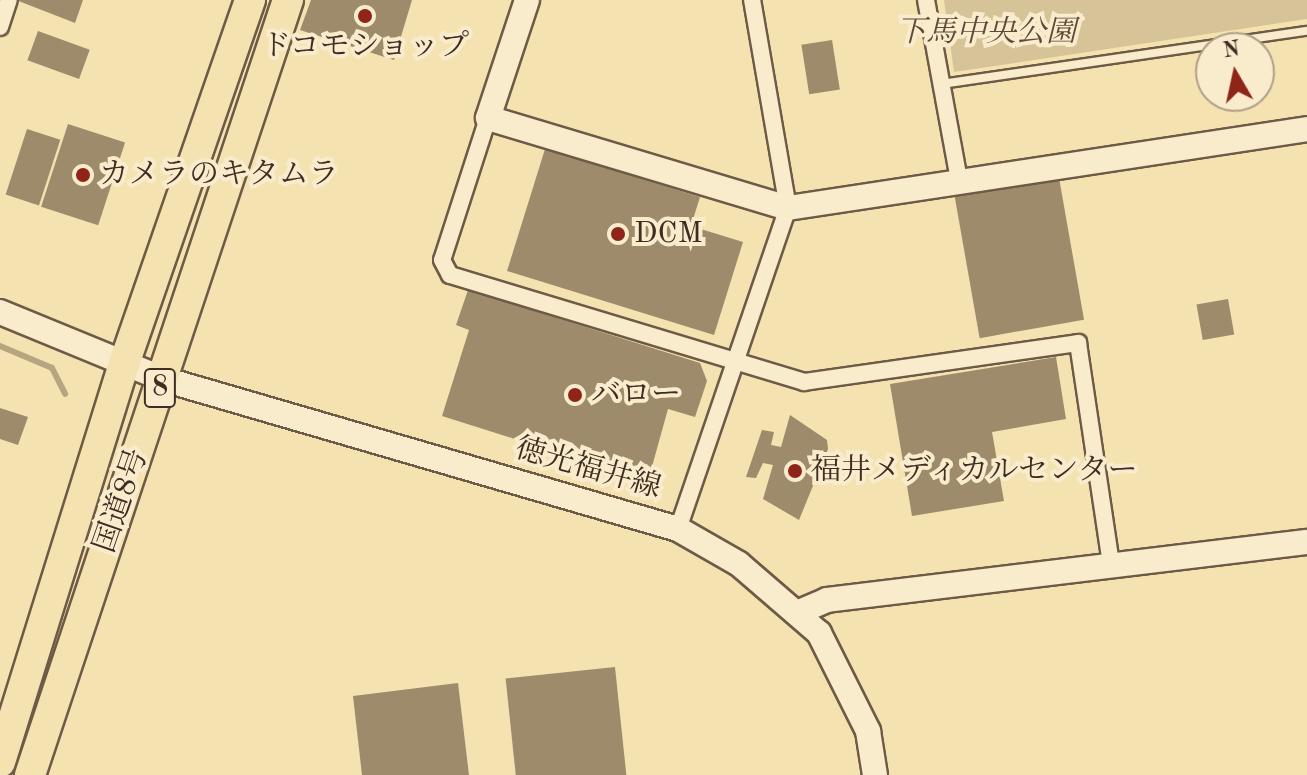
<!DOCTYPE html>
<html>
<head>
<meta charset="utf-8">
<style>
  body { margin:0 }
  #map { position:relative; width:1307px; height:775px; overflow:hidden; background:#f4e2b0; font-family:"Old Standard TT","Noto Serif JP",serif }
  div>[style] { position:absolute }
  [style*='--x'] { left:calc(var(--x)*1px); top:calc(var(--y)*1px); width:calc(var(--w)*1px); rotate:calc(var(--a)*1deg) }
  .green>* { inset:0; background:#d6c398 }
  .stream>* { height:6px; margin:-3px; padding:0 3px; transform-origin:3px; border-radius:3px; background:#b7a480 }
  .building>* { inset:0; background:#9e8b6c; transform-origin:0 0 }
  .roads { filter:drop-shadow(2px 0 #6e5a46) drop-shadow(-2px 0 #6e5a46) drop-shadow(0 2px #6e5a46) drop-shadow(0 -2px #6e5a46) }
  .lane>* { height:8px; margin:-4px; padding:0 4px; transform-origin:4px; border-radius:4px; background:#f8eccc }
  .street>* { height:16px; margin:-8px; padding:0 8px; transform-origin:8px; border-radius:8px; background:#f8eccc }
  .secondary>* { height:24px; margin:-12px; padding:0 12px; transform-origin:12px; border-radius:12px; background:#f8eccc }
  .highway>* { height:30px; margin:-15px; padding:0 15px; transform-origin:15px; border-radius:15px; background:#f4e2b0 }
  .dots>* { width:22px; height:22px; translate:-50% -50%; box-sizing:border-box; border:4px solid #f8eccc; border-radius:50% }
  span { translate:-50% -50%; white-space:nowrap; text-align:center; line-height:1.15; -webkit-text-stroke:8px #f8eccc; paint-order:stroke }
  .shield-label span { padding:2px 6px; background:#f8eccc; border:2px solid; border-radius:6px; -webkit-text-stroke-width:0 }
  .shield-label { font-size:28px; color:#412c23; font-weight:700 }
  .park-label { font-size:30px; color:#5f4a3a; font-style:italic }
  .poi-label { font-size:30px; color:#412c23 }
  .left { translate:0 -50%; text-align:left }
  .street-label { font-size:30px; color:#412c23 }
  .north { position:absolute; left:1195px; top:32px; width:80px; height:80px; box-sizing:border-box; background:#f8eccc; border:2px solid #af9f88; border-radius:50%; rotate:351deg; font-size:22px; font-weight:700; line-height:32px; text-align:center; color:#412c23 }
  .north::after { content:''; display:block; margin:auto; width:28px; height:36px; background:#8f2418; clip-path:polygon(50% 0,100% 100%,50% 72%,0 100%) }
</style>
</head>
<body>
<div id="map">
  <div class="green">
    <div style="clip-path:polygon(944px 0,1307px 0,1307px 19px,954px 72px)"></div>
  </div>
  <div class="stream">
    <div style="--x:0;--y:346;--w:56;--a:22.9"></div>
    <div style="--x:52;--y:368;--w:29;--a:63"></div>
  </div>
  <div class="building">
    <div style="clip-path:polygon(16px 0,83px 0,75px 23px)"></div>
    <div style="clip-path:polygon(311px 0,412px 0,394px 60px,300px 30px)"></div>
    <div style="left:38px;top:31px;width:55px;height:31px;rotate:20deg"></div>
    <div style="left:832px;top:40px;width:50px;height:31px;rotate:81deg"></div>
    <div style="left:68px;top:124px;width:60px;height:87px;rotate:18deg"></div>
    <div style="left:27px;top:129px;width:35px;height:69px;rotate:18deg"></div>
    <div style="clip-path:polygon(545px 149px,700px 197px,691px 226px,743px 242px,714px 335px,507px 271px)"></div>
    <div style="left:1058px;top:172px;width:150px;height:106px;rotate:80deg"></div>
    <div style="clip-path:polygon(468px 290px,700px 363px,707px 381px,695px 417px,668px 409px,648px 481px,442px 416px,469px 330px,456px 325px)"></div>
    <div style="left:1228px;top:299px;width:36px;height:32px;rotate:80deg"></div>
    <div style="clip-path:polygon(1056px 357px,1066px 419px,992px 432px,1004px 501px,912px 516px,890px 384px)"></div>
    <div style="clip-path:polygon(0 408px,28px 417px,18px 445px,0 439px)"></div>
    <div style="clip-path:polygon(790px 415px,827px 440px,828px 449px,799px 520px,763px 499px,773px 465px,763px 463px,756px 478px,746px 477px,762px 430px,774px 432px,771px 445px,781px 447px)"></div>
    <div style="left:615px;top:667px;width:109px;height:110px;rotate:84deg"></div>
    <div style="clip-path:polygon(458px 683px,469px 775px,362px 775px,353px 696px)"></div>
  </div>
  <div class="roads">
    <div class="lane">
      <div style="--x:942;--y:84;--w:369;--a:-8.3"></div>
    </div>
    <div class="street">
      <div style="--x:926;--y:0;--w:182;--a:79.6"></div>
      <div style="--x:0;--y:27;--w:28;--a:-72"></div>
      <div style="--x:488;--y:118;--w:149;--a:107.9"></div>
      <div style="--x:442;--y:260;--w:17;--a:62"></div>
      <div style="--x:450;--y:275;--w:370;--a:16.8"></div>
      <div style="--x:804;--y:382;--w:277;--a:-8.1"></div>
      <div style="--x:1078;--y:343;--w:224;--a:81.5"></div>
      <div style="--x:678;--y:529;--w:339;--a:-71.1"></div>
      <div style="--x:788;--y:208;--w:211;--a:-99.8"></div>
    </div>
    <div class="secondary">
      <div style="--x:527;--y:0;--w:124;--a:108.3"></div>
      <div style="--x:488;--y:118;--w:313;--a:16.7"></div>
      <div style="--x:788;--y:208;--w:525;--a:-8.65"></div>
      <div style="--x:0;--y:312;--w:176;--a:22.3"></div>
      <div style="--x:163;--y:379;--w:536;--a:16.24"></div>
      <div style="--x:678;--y:529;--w:70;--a:29.8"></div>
      <div style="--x:739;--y:564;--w:106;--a:40.8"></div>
      <div style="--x:819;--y:633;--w:110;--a:63.4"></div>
      <div style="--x:868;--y:731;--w:45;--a:81"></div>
      <div style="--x:799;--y:612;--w:30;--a:-23"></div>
      <div style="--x:827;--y:600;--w:483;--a:-6.9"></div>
    </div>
    <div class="highway">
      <div style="--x:0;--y:762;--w:417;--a:-72.7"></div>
      <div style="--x:124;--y:364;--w:385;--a:-70.9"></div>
      <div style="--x:30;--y:775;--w:817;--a:-71.59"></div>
    </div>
  </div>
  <div class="dots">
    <div style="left:365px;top:16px;background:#8f2418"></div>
    <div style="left:83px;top:175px;background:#8f2418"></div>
    <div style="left:618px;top:234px;background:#8f2418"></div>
    <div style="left:575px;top:395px;background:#8f2418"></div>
    <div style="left:795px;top:471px;background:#8f2418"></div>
  </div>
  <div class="shield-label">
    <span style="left:160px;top:388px">8</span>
  </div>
  <div class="park-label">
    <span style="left:986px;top:33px">下馬中央公園</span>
  </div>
  <div class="poi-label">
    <span style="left:365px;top:47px">ドコモショップ</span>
    <span class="left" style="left:99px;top:175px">カメラのキタムラ</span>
    <span class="left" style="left:634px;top:234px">DCM</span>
    <span class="left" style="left:591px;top:395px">バロー</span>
    <span class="left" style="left:811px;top:471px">福井メディカルセンター</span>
  </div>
  <div class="street-label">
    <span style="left:588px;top:469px;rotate:16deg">徳光福井線</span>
    <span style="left:122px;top:501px;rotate:-71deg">国道8号</span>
  </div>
  <div class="north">N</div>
</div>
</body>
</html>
